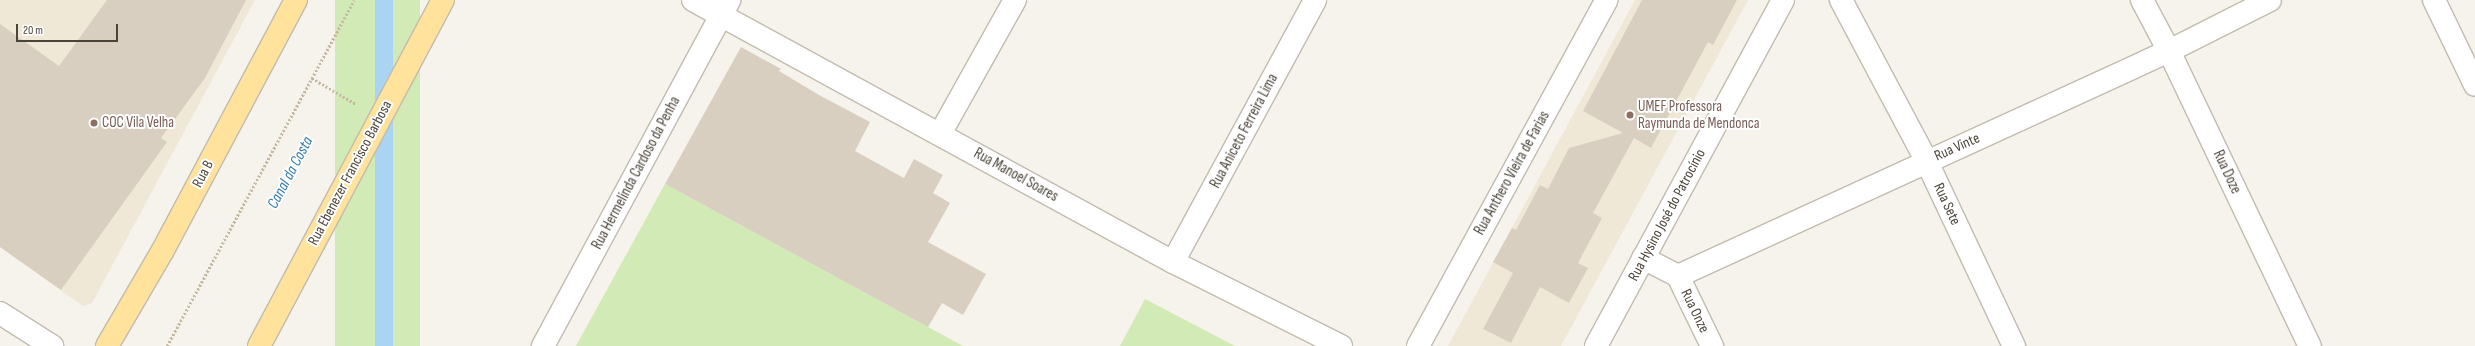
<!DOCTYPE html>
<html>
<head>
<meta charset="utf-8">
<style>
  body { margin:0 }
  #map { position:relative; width:2475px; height:346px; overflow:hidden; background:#f6f3ec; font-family:"Sofia Sans Condensed",sans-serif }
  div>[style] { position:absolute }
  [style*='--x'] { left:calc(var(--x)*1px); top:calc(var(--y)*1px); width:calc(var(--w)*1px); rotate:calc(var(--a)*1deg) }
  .education>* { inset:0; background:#efe8d6 }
  .green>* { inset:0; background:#d2eab5; transform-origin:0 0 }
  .water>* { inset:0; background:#a9d4f2; transform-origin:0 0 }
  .building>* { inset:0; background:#d8cfc1 }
  .path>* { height:2.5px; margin-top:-1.25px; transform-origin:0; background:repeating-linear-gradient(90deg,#c4b79f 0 2px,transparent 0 4px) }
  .roads { filter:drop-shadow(1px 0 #c2bbae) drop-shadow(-1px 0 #c2bbae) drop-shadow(0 1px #c2bbae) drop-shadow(0 -1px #c2bbae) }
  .minor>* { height:22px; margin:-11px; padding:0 11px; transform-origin:11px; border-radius:11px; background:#fff }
  .major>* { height:22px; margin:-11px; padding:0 11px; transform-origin:11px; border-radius:11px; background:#ffe39c }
  .dots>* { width:11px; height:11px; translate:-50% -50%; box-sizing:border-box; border:2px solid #fff; border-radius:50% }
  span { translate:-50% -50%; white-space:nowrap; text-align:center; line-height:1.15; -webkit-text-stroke:4px #fff; paint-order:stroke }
  .education-label { font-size:15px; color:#785e54 }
  .left { translate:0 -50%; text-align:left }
  .street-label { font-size:15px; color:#4b4439 }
  .water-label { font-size:16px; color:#2e7ab2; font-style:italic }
  .scale { position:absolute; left:16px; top:24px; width:102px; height:18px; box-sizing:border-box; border:2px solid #4b4439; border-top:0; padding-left:5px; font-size:12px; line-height:14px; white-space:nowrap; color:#4b4439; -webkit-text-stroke:3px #fff; paint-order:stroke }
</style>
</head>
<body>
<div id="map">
  <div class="education">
    <div style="clip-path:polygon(0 0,255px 0,92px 303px,83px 306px,0 247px)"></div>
    <div style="clip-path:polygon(1635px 0,1748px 0,1561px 346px,1448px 346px)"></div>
  </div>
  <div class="green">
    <div style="left:335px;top:0;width:40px;height:392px"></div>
    <div style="left:393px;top:0;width:27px;height:393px"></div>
    <div style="clip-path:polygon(665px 184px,963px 346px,576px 346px)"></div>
    <div style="clip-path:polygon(1145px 299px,1235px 346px,1120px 346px)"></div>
  </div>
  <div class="water">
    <div style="left:375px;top:0;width:18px;height:392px"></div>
  </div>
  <div class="building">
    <div style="clip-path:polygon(107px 0,246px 0,205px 78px,161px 138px,167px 142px,61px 290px,0 247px,0 24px,59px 66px)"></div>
    <div style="clip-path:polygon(1642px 0,1737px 0,1713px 45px,1708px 42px,1651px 148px,1634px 138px,1593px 213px,1602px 218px,1578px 263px,1588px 268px,1569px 303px,1540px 287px,1511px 343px,1483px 329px,1513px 273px,1493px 262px,1512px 228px,1516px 230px,1540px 185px,1548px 189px,1569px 148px,1623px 133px,1583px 111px)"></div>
    <div style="clip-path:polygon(741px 47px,781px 69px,779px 71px,819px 95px,870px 122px,855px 151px,904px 178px,914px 159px,943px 175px,933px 193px,950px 203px,928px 242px,986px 274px,963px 315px,942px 303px,928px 327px,665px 184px)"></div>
  </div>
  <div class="path">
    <div style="--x:312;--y:78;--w:51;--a:30.6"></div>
    <div style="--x:167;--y:346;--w:393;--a:-61.6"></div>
  </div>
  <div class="roads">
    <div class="minor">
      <div style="--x:693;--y:0;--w:547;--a:28.63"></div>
      <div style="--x:1173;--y:262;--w:188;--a:26.6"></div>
      <div style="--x:1841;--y:0;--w:181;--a:62"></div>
      <div style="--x:1926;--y:160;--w:206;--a:64.7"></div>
      <div style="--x:2142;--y:0;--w:58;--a:62.1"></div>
      <div style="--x:2169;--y:51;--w:327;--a:64.5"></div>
      <div style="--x:2434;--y:0;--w:94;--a:64.2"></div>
      <div style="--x:940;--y:134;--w:154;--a:-60.8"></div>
      <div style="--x:1643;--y:258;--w:39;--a:27"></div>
      <div style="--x:1173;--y:262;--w:298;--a:-61.5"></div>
      <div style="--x:1678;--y:276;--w:540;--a:-24.62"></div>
      <div style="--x:2169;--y:51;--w:113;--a:-26.8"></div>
      <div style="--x:1678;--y:276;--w:78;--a:64.1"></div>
      <div style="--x:0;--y:313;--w:62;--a:32.4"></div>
      <div style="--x:543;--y:346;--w:393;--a:-61.7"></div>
      <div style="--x:1418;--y:346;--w:394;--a:-61.4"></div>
      <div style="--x:1596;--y:346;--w:393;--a:-61.6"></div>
    </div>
    <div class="major">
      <div style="--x:107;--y:346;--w:109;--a:-59.7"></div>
      <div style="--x:162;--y:252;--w:285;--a:-62"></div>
      <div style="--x:259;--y:346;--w:392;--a:-62"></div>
    </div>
  </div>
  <div class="dots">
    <div style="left:1630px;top:115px;background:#8d6e63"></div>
    <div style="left:94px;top:123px;background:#8d6e63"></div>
  </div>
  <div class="education-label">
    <span class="left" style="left:1638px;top:115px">UMEF Professora<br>Raymunda de Mendonca</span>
    <span class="left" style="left:102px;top:123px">COC Vila Velha</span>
  </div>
  <div class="street-label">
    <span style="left:1244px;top:131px;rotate:-62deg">Rua Aniceto Ferreira Lima</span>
    <span style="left:1957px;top:147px;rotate:-24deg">Rua Vinte</span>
    <span style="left:2227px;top:172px;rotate:65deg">Rua Doze</span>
    <span style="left:350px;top:173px;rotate:-62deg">Rua Ebenezer Francisco Barbosa</span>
    <span style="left:636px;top:173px;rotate:-62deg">Rua Hermelinda Cardoso da Penha</span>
    <span style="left:1512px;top:173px;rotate:-61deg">Rua Anthero Vieira de Farias</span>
    <span style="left:203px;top:174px;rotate:-62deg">Rua B</span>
    <span style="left:1016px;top:175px;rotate:29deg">Rua Manoel Soares</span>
    <span style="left:1947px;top:204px;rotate:65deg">Rua Sete</span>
    <span style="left:1667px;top:215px;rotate:-62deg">Rua Hysino José do Patrocínio</span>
    <span style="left:1695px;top:311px;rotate:64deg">Rua Onze</span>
  </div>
  <div class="water-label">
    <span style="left:291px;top:173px;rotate:-62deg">Canal da Costa</span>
  </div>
  <div class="scale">20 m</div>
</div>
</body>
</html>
